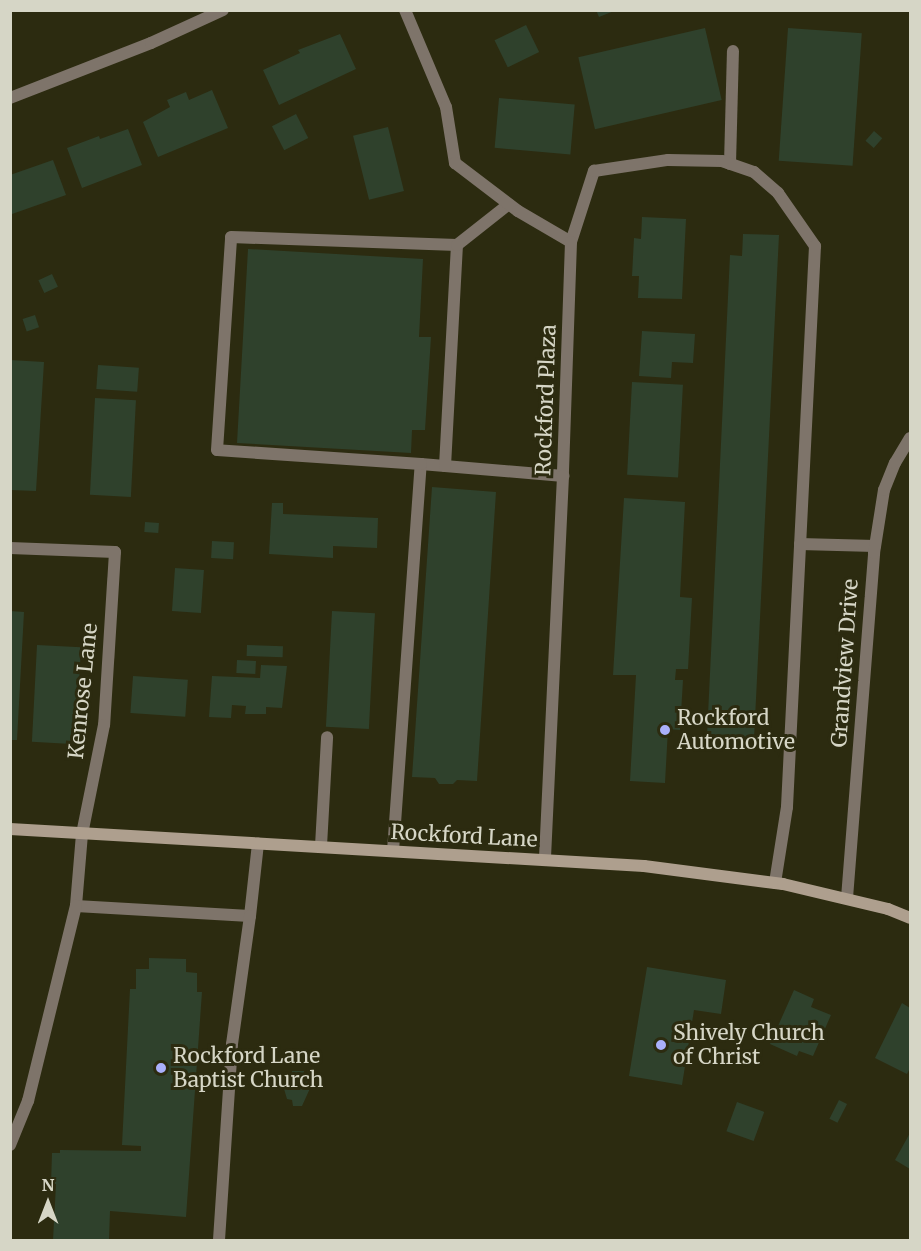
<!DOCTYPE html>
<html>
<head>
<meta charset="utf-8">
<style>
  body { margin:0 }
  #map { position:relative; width:921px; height:1251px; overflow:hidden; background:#2c2b10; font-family:Merriweather,serif }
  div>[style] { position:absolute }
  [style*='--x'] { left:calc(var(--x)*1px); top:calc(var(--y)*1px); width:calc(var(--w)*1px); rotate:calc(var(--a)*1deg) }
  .building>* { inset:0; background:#2f412c; transform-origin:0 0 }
  .service>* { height:12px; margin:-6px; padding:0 6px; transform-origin:6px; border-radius:6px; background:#7e746a }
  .minor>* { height:12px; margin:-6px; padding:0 6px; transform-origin:6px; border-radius:6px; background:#7e746a }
  .secondary>* { height:12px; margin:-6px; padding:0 6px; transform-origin:6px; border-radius:6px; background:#ae9f8e }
  .dots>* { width:16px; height:16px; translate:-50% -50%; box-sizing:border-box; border:3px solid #2c2b10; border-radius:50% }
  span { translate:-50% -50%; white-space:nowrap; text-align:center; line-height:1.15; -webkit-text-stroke:6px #2c2b10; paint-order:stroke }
  .street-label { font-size:21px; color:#d6d6c6 }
  .poi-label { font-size:21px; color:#d6d6c6 }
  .left { translate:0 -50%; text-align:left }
  .frame { position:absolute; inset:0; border:12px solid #d6d6c6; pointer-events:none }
  .north { position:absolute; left:18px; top:1173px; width:60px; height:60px; -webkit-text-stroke:4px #2c2b10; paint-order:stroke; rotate:0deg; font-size:16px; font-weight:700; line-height:24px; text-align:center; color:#d6d6c6 }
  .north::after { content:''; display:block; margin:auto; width:21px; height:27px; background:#d6d6c6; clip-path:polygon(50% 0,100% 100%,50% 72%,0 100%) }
</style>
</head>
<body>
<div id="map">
  <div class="building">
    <div style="clip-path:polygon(596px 10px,614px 10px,614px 11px,599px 17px)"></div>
    <div style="left:526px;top:25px;width:30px;height:35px;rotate:64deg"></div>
    <div style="left:705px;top:28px;width:74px;height:130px;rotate:77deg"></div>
    <div style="left:788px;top:28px;width:74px;height:133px;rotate:4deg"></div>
    <div style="clip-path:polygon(340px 34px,356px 69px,279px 105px,263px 70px,300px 53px,298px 50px)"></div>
    <div style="clip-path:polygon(212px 90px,228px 128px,158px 157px,143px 122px,170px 107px,167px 100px,186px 92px,189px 100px)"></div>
    <div style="left:499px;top:98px;width:76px;height:50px;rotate:5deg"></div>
    <div style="left:296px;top:114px;width:27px;height:27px;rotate:63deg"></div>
    <div style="left:388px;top:127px;width:66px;height:36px;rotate:76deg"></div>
    <div style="clip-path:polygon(128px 129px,142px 165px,82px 188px,67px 148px,99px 136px,100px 139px)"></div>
    <div style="left:874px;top:131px;width:11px;height:13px;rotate:41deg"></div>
    <div style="clip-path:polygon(53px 160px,66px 195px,12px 214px,10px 175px)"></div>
    <div style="clip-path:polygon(642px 217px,686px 219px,682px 299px,638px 298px,639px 276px,632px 276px,634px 238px,641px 239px)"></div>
    <div style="clip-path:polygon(743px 234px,779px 235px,754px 739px,707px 736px,730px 255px,742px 256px)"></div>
    <div style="clip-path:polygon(248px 249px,423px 259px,419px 337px,431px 337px,425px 430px,412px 430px,411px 453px,237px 443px)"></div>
    <div style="left:52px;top:274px;width:14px;height:15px;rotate:65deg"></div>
    <div style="left:35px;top:315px;width:13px;height:13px;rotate:72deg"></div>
    <div style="clip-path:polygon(642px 331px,695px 334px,693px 363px,672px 362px,671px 378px,639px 376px)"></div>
    <div style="clip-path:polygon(10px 360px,44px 362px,36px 491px,10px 490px)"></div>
    <div style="left:98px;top:365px;width:41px;height:24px;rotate:4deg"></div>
    <div style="left:632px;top:382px;width:51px;height:93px;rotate:3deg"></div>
    <div style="left:95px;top:398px;width:41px;height:97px;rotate:3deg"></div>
    <div style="clip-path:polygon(432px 487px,496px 492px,477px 781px,457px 780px,453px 784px,439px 784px,435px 778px,412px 777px)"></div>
    <div style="clip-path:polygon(624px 498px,685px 502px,680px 597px,692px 598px,688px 669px,676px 669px,675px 680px,683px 680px,680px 730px,668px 729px,665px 783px,630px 781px,636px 675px,613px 675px)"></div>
    <div style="clip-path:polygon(272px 503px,283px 503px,283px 514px,378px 518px,377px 548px,333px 546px,333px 558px,269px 554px)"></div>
    <div style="left:145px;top:522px;width:14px;height:10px;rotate:4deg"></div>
    <div style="left:212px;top:541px;width:22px;height:17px;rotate:3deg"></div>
    <div style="left:175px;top:568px;width:29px;height:43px;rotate:4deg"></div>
    <div style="clip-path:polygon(10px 611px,24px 612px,17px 740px,10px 740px)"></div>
    <div style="left:332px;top:611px;width:43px;height:116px;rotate:3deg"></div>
    <div style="left:37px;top:645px;width:44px;height:97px;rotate:3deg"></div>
    <div style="left:247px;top:645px;width:36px;height:11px;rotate:2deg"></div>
    <div style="left:237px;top:660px;width:19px;height:13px;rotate:3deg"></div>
    <div style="clip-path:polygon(261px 665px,287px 666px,282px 708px,266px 707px,266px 714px,245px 714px,246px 706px,232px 705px,231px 718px,209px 717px,212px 676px,260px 678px)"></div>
    <div style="left:133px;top:676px;width:55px;height:37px;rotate:4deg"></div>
    <div style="clip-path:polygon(149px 958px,186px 959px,186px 972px,197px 973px,197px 992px,202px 992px,186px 1217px,110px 1211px,109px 1240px,53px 1240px,56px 1184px,51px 1184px,52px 1153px,60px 1153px,60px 1150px,141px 1151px,141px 1146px,122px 1145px,130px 989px,136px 989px,136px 969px,149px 969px)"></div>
    <div style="clip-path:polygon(647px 967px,726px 980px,721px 1014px,694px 1010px,682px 1085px,629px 1076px)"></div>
    <div style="clip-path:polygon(794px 990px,814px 999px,811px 1007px,831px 1015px,813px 1056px,799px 1051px,797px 1056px,770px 1044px)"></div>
    <div style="clip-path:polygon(902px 1003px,910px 1008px,910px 1068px,907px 1074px,875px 1058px)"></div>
    <div style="clip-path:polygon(292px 1071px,304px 1071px,304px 1077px,312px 1084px,302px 1106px,293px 1106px,292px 1100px,287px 1099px,282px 1082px,292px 1077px)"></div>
    <div style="left:839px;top:1100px;width:9px;height:21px;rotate:27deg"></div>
    <div style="left:737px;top:1102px;width:29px;height:31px;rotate:20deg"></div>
    <div style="clip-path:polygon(910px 1133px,910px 1169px,895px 1160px)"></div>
  </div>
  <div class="service">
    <div style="--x:730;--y:164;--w:113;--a:-88.5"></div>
    <div style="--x:571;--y:242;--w:75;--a:-72.1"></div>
    <div style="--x:594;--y:171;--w:75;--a:-8.5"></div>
    <div style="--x:668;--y:160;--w:54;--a:1.1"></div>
    <div style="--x:722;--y:161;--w:34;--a:19"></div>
    <div style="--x:754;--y:172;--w:32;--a:41"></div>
    <div style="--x:778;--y:193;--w:65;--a:55.1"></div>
    <div style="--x:815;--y:246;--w:562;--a:92.86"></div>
    <div style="--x:787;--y:807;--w:77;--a:99"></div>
    <div style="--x:421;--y:464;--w:143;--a:4.8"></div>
    <div style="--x:445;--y:466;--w:221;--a:-86.9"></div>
    <div style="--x:800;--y:544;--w:75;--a:1.5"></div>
    <div style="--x:82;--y:834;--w:72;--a:94.8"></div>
    <div style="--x:76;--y:906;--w:174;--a:3.3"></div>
    <div style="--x:250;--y:916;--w:73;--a:-83.7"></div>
    <div style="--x:321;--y:846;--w:109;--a:-86.8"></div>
    <div style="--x:393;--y:851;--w:388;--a:-85.9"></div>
    <div style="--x:421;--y:464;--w:204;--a:-176.1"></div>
    <div style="--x:217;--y:450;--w:213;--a:-86.2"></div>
    <div style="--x:231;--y:237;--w:226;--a:2"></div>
    <div style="--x:457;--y:245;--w:66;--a:-38.3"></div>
    <div style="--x:10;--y:1145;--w:48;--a:-67.8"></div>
    <div style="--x:28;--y:1101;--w:201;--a:-76.2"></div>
    <div style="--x:219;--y:1240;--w:196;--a:-86.2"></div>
    <div style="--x:232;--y:1044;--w:129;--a:-82"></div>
  </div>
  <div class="minor">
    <div style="--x:405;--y:10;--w:105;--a:67.1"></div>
    <div style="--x:446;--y:107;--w:57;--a:80.9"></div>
    <div style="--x:455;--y:163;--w:79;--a:37.3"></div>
    <div style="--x:518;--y:211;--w:61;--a:30.3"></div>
    <div style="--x:571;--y:242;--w:234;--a:92"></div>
    <div style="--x:563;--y:476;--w:384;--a:92.7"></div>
    <div style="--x:10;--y:98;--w:151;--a:-21.3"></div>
    <div style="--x:151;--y:43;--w:79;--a:-24.6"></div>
    <div style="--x:10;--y:548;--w:105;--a:2.2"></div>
    <div style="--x:115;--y:552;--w:173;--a:93.6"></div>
    <div style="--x:104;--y:725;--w:111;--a:101.4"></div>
    <div style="--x:847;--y:898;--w:346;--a:-85.5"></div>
    <div style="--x:874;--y:553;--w:64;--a:-81"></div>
    <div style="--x:884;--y:490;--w:29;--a:-68"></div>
    <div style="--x:895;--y:463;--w:29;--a:-59"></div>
  </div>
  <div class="secondary">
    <div style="--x:10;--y:829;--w:635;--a:3.34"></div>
    <div style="--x:644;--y:866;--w:140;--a:7.4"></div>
    <div style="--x:783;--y:884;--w:108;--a:13.4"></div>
    <div style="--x:888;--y:909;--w:24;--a:22"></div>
  </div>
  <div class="dots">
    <div style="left:665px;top:730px;background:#aab0fb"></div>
    <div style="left:661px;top:1045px;background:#aab0fb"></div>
    <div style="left:161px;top:1068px;background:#aab0fb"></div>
  </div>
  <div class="street-label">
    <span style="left:546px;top:400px;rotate:-88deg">Rockford Plaza</span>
    <span style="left:845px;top:663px;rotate:-86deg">Grandview Drive</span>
    <span style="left:83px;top:691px;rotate:-84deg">Kenrose Lane</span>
    <span style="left:464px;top:836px;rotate:3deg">Rockford Lane</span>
  </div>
  <div class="poi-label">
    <span class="left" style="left:677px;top:730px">Rockford<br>Automotive</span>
    <span class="left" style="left:673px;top:1045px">Shively Church<br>of Christ</span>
    <span class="left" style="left:173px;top:1068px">Rockford Lane<br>Baptist Church</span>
  </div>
  <div class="frame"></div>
  <div class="north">N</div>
</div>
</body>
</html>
